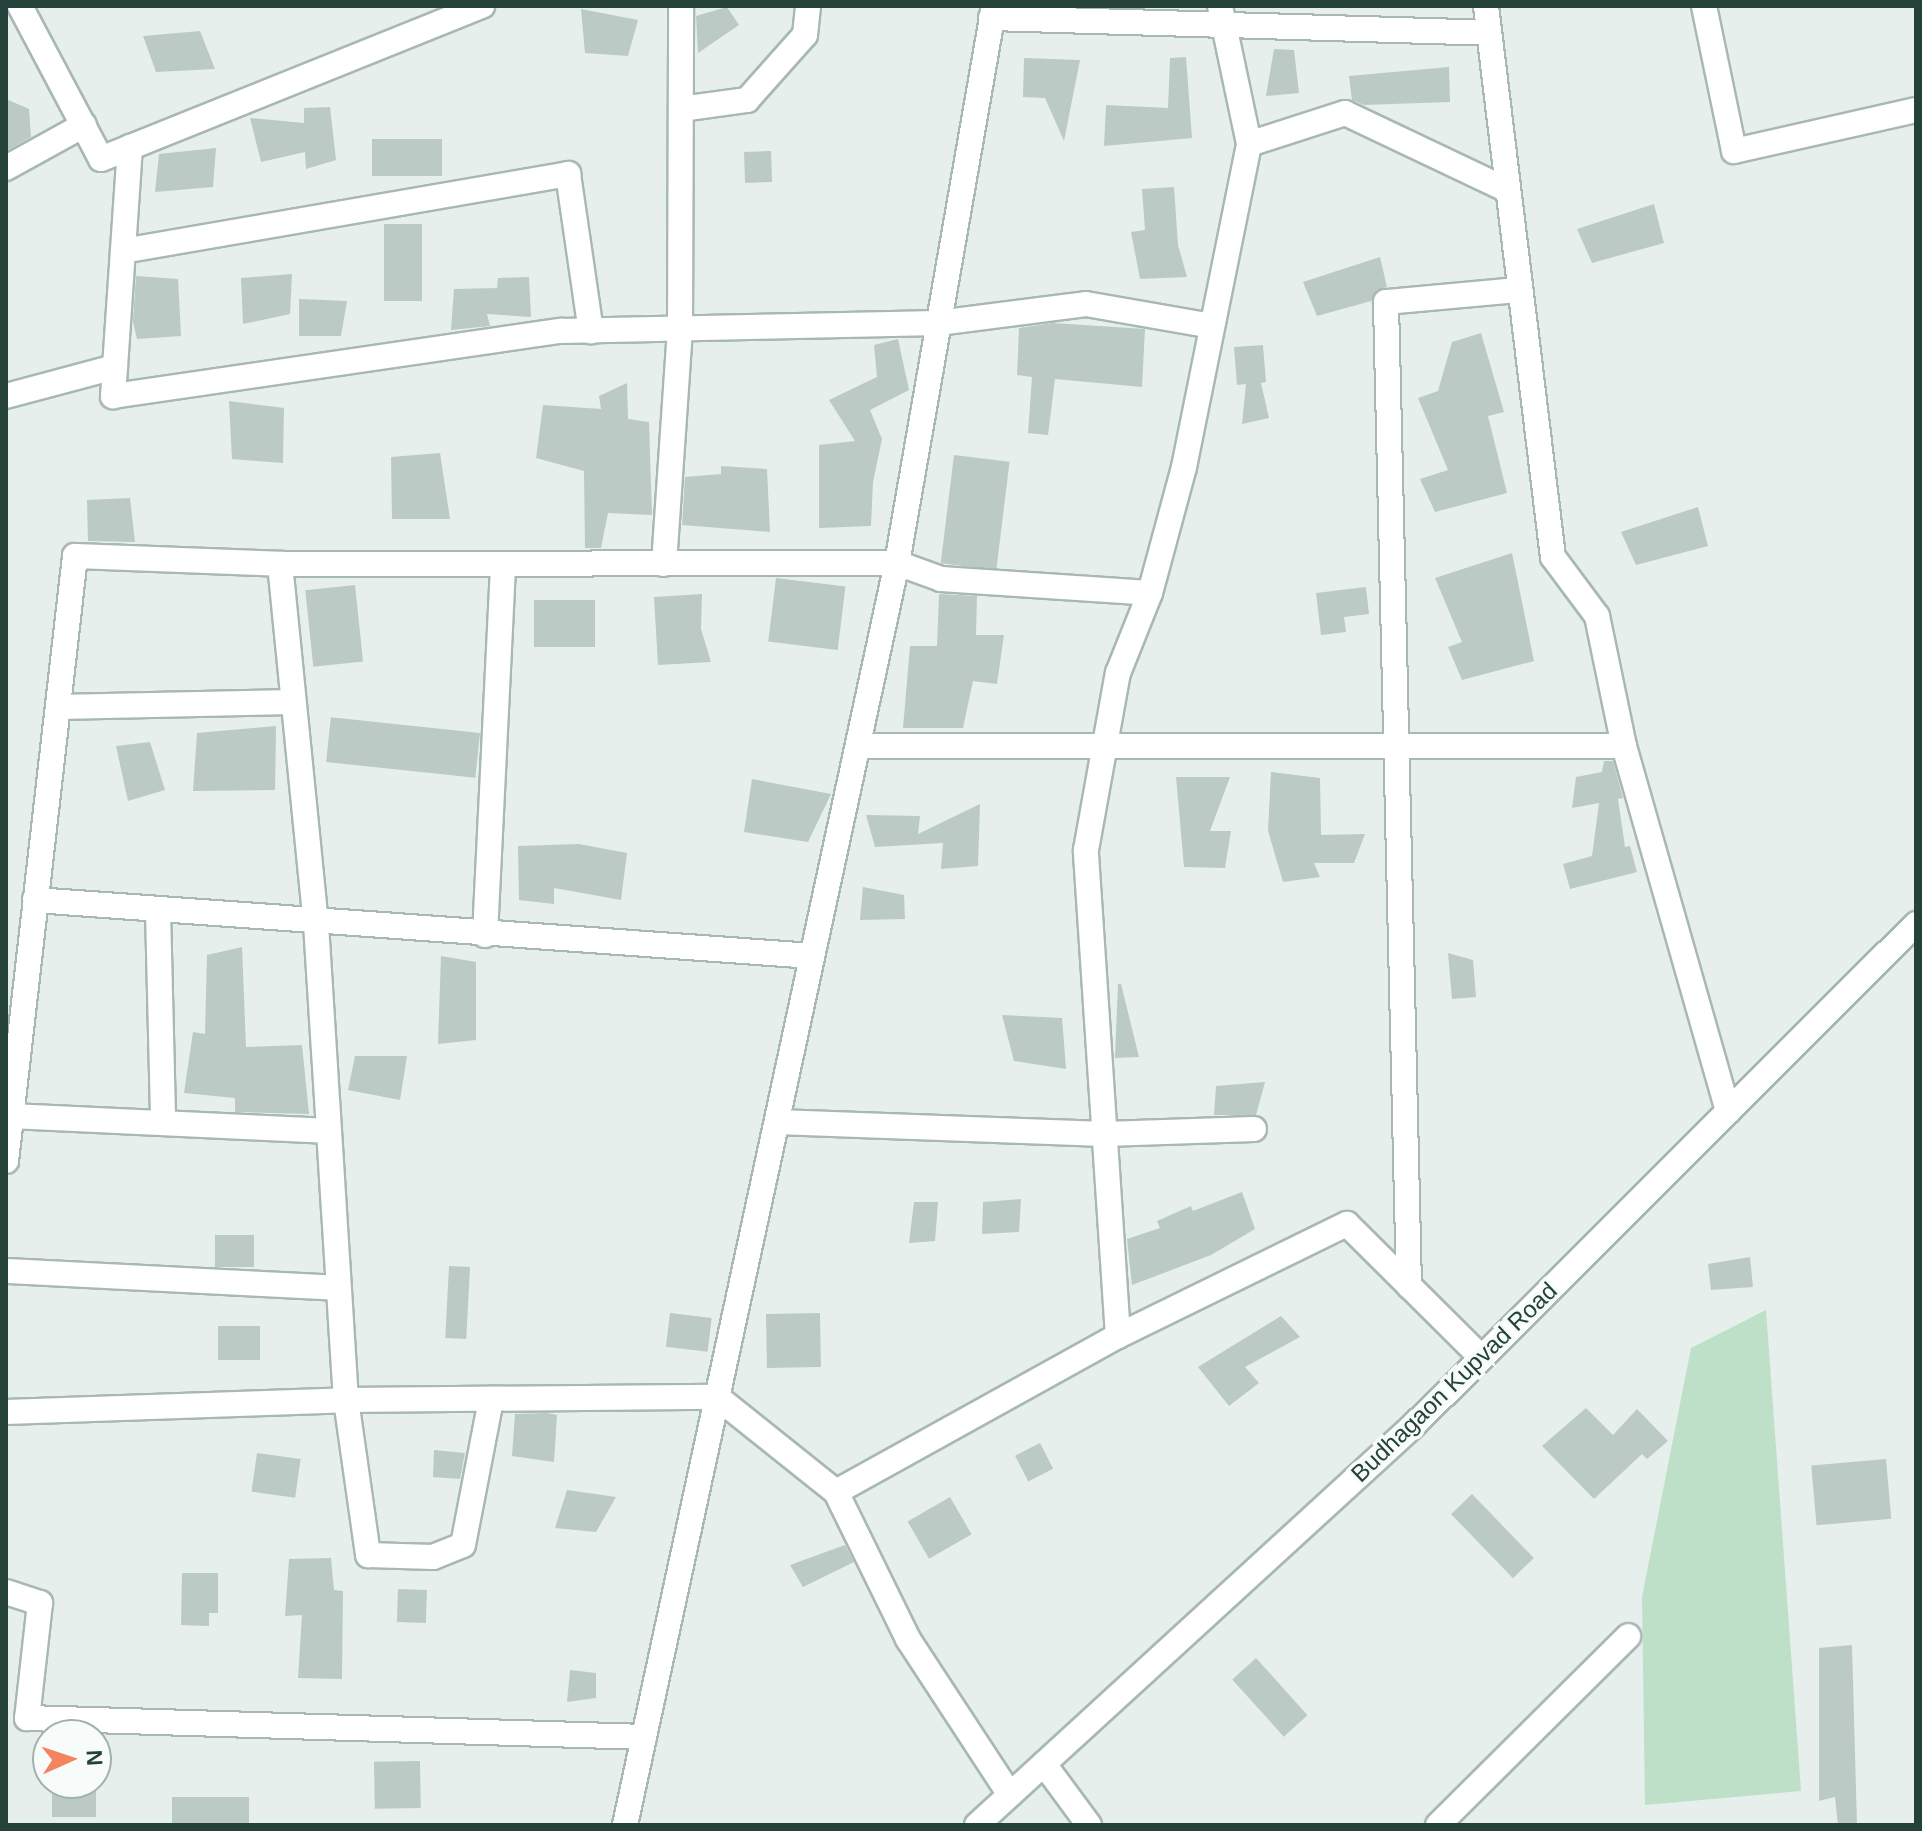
<!DOCTYPE html>
<html>
<head>
<meta charset="utf-8">
<style>
  body { margin:0 }
  #map { position:relative; width:1922px; height:1831px; overflow:hidden; background:#e6efeb; font-family:Arial,sans-serif }
  div>[style] { position:absolute }
  [style*='--x'] { left:calc(var(--x)*1px); top:calc(var(--y)*1px); width:calc(var(--w)*1px); rotate:calc(var(--a)*1deg) }
  .green>* { inset:0; background:#bfe0c8 }
  .building>* { inset:0; background:#bbcac4; transform-origin:0 0 }
  .roads { filter:drop-shadow(2px 0 #a8b8b2) drop-shadow(-2px 0 #a8b8b2) drop-shadow(0 2px #a8b8b2) drop-shadow(0 -2px #a8b8b2) }
  .minor>* { height:24px; margin:-12px; padding:0 12px; transform-origin:12px; border-radius:12px; background:#fff }
  span { translate:-50% -50%; white-space:nowrap; text-align:center; line-height:1.15; -webkit-text-stroke:7px #f7fbf9; paint-order:stroke }
  .street-label { font-size:24px; color:#24423a }
  .frame { position:absolute; inset:0; border:8px solid #24423a; pointer-events:none }
  .north { position:absolute; left:32px; top:1719px; width:80px; height:80px; box-sizing:border-box; background:#f7fbf9; border:2px solid #a3b1ad; border-radius:50%; rotate:87deg; font-size:22px; font-weight:700; line-height:32px; text-align:center; color:#24423a }
  .north::after { content:''; display:block; margin:auto; width:28px; height:36px; background:#f4845f; clip-path:polygon(50% 0,100% 100%,50% 72%,0 100%) }
</style>
</head>
<body>
<div id="map">
  <div class="green">
    <div style="clip-path:polygon(1766px 1310px,1801px 1791px,1645px 1805px,1642px 1597px,1691px 1348px)"></div>
  </div>
  <div class="building">
    <div style="clip-path:polygon(727px 7px,739px 25px,698px 53px,696px 16px)"></div>
    <div style="clip-path:polygon(581px 9px,638px 20px,628px 56px,585px 53px)"></div>
    <div style="clip-path:polygon(200px 31px,215px 69px,156px 72px,143px 36px)"></div>
    <div style="clip-path:polygon(1274px 49px,1294px 50px,1299px 93px,1266px 96px)"></div>
    <div style="clip-path:polygon(1186px 57px,1192px 138px,1104px 146px,1106px 105px,1168px 108px,1170px 58px)"></div>
    <div style="clip-path:polygon(1024px 58px,1080px 60px,1064px 141px,1045px 98px,1023px 97px)"></div>
    <div style="clip-path:polygon(1449px 67px,1450px 102px,1364px 105px,1352px 100px,1349px 76px)"></div>
    <div style="clip-path:polygon(6px 99px,29px 109px,31px 137px,6px 151px)"></div>
    <div style="clip-path:polygon(330px 107px,336px 160px,306px 169px,305px 152px,261px 162px,250px 118px,304px 123px,304px 108px)"></div>
    <div style="left:442px;top:139px;width:37px;height:70px;rotate:90deg"></div>
    <div style="clip-path:polygon(216px 148px,213px 187px,155px 192px,159px 154px)"></div>
    <div style="left:771px;top:151px;width:31px;height:27px;rotate:88deg"></div>
    <div style="clip-path:polygon(1174px 187px,1178px 245px,1187px 277px,1140px 279px,1131px 232px,1145px 230px,1142px 189px)"></div>
    <div style="clip-path:polygon(1654px 204px,1664px 243px,1592px 263px,1577px 229px)"></div>
    <div style="left:384px;top:224px;width:38px;height:77px"></div>
    <div style="clip-path:polygon(1380px 257px,1387px 287px,1377px 290px,1371px 301px,1317px 316px,1303px 282px)"></div>
    <div style="clip-path:polygon(292px 274px,290px 314px,243px 324px,241px 278px)"></div>
    <div style="clip-path:polygon(136px 276px,178px 279px,181px 336px,137px 339px,133px 322px)"></div>
    <div style="clip-path:polygon(529px 277px,531px 317px,487px 314px,490px 326px,451px 330px,454px 289px,497px 288px,498px 278px)"></div>
    <div style="clip-path:polygon(299px 299px,347px 301px,341px 336px,299px 336px)"></div>
    <div style="clip-path:polygon(1053px 323px,1145px 329px,1142px 387px,1055px 379px,1048px 435px,1028px 433px,1032px 377px,1017px 375px,1019px 328px)"></div>
    <div style="clip-path:polygon(1481px 333px,1504px 412px,1488px 416px,1507px 493px,1435px 512px,1420px 479px,1448px 470px,1418px 398px,1438px 391px,1452px 342px)"></div>
    <div style="clip-path:polygon(898px 339px,909px 390px,870px 410px,882px 439px,873px 482px,871px 526px,819px 528px,819px 445px,855px 441px,829px 400px,877px 377px,874px 345px)"></div>
    <div style="clip-path:polygon(1263px 345px,1266px 382px,1261px 383px,1269px 418px,1242px 424px,1246px 384px,1237px 385px,1234px 347px)"></div>
    <div style="clip-path:polygon(627px 383px,628px 419px,649px 422px,652px 515px,608px 513px,601px 548px,585px 548px,584px 471px,536px 458px,543px 405px,601px 409px,599px 396px)"></div>
    <div style="clip-path:polygon(229px 401px,284px 408px,283px 463px,232px 459px)"></div>
    <div style="clip-path:polygon(440px 453px,450px 519px,392px 519px,391px 457px)"></div>
    <div style="left:954px;top:455px;width:56px;height:109px;rotate:7deg"></div>
    <div style="clip-path:polygon(721px 466px,767px 469px,770px 532px,682px 525px,685px 477px,721px 474px)"></div>
    <div style="clip-path:polygon(130px 498px,135px 542px,88px 541px,87px 500px)"></div>
    <div style="clip-path:polygon(1698px 507px,1708px 546px,1636px 565px,1621px 532px)"></div>
    <div style="clip-path:polygon(1512px 553px,1534px 661px,1462px 680px,1448px 647px,1462px 642px,1435px 578px)"></div>
    <div style="left:776px;top:578px;width:70px;height:64px;rotate:7deg"></div>
    <div style="left:355px;top:585px;width:77px;height:50px;rotate:84deg"></div>
    <div style="clip-path:polygon(1366px 587px,1369px 614px,1344px 617px,1346px 632px,1321px 635px,1316px 593px)"></div>
    <div style="clip-path:polygon(702px 594px,701px 629px,711px 662px,658px 665px,654px 597px)"></div>
    <div style="clip-path:polygon(939px 594px,977px 596px,976px 635px,1004px 635px,997px 684px,973px 681px,963px 728px,903px 728px,910px 646px,937px 646px)"></div>
    <div style="left:534px;top:600px;width:61px;height:47px"></div>
    <div style="clip-path:polygon(276px 726px,275px 790px,193px 791px,197px 733px)"></div>
    <div style="left:480px;top:733px;width:45px;height:150px;rotate:96deg"></div>
    <div style="clip-path:polygon(150px 742px,165px 790px,128px 801px,116px 746px)"></div>
    <div style="clip-path:polygon(1604px 761px,1613px 761px,1623px 798px,1618px 799px,1625px 847px,1630px 846px,1637px 872px,1570px 889px,1563px 864px,1592px 856px,1599px 803px,1572px 808px,1576px 777px,1602px 772px)"></div>
    <div style="clip-path:polygon(1271px 772px,1320px 778px,1321px 835px,1365px 834px,1354px 863px,1314px 863px,1320px 877px,1283px 882px,1268px 831px)"></div>
    <div style="clip-path:polygon(1176px 777px,1230px 777px,1210px 831px,1231px 831px,1225px 868px,1184px 867px)"></div>
    <div style="clip-path:polygon(752px 779px,831px 794px,808px 842px,744px 832px)"></div>
    <div style="clip-path:polygon(980px 804px,978px 866px,941px 869px,943px 843px,875px 847px,866px 815px,920px 816px,918px 834px)"></div>
    <div style="clip-path:polygon(579px 844px,627px 853px,621px 900px,554px 888px,554px 904px,519px 900px,518px 846px)"></div>
    <div style="clip-path:polygon(863px 887px,904px 895px,905px 919px,860px 920px)"></div>
    <div style="clip-path:polygon(242px 947px,246px 1047px,302px 1045px,309px 1114px,235px 1112px,235px 1098px,184px 1093px,193px 1032px,205px 1034px,207px 955px)"></div>
    <div style="clip-path:polygon(1448px 953px,1473px 960px,1476px 997px,1452px 999px)"></div>
    <div style="clip-path:polygon(441px 956px,476px 962px,476px 1040px,438px 1044px)"></div>
    <div style="clip-path:polygon(1118px 984px,1121px 984px,1139px 1057px,1115px 1058px)"></div>
    <div style="clip-path:polygon(1002px 1015px,1062px 1018px,1066px 1069px,1014px 1061px)"></div>
    <div style="clip-path:polygon(355px 1056px,407px 1056px,400px 1100px,348px 1090px)"></div>
    <div style="clip-path:polygon(1265px 1082px,1256px 1115px,1214px 1115px,1216px 1086px)"></div>
    <div style="clip-path:polygon(1242px 1192px,1255px 1229px,1211px 1255px,1132px 1285px,1127px 1239px,1160px 1228px,1157px 1221px,1191px 1206px,1193px 1211px)"></div>
    <div style="clip-path:polygon(1021px 1199px,1019px 1232px,982px 1234px,983px 1202px)"></div>
    <div style="clip-path:polygon(914px 1202px,938px 1202px,935px 1241px,909px 1243px)"></div>
    <div style="left:215px;top:1235px;width:39px;height:32px"></div>
    <div style="clip-path:polygon(1750px 1257px,1753px 1287px,1711px 1290px,1708px 1264px)"></div>
    <div style="left:449px;top:1266px;width:21px;height:72px;rotate:3deg"></div>
    <div style="left:670px;top:1313px;width:42px;height:34px;rotate:7deg"></div>
    <div style="left:820px;top:1313px;width:54px;height:54px;rotate:89deg"></div>
    <div style="clip-path:polygon(1281px 1316px,1300px 1337px,1245px 1367px,1259px 1383px,1229px 1406px,1198px 1367px)"></div>
    <div style="left:218px;top:1326px;width:42px;height:34px"></div>
    <div style="clip-path:polygon(1586px 1408px,1613px 1435px,1637px 1409px,1668px 1441px,1647px 1459px,1642px 1454px,1594px 1499px,1542px 1446px)"></div>
    <div style="clip-path:polygon(547px 1413px,557px 1415px,554px 1462px,512px 1456px,515px 1414px)"></div>
    <div style="left:1040px;top:1443px;width:29px;height:28px;rotate:63deg"></div>
    <div style="clip-path:polygon(434px 1450px,465px 1453px,460px 1479px,433px 1477px)"></div>
    <div style="left:257px;top:1453px;width:44px;height:39px;rotate:8deg"></div>
    <div style="left:1886px;top:1459px;width:60px;height:75px;rotate:85deg"></div>
    <div style="clip-path:polygon(567px 1490px,616px 1497px,596px 1532px,555px 1528px)"></div>
    <div style="left:1472px;top:1494px;width:89px;height:29px;rotate:46deg"></div>
    <div style="left:950px;top:1497px;width:43px;height:49px;rotate:60deg"></div>
    <div style="clip-path:polygon(845px 1545px,854px 1562px,803px 1587px,790px 1565px)"></div>
    <div style="clip-path:polygon(331px 1558px,334px 1590px,343px 1591px,342px 1679px,298px 1678px,302px 1615px,285px 1616px,289px 1559px)"></div>
    <div style="clip-path:polygon(182px 1573px,218px 1573px,218px 1613px,209px 1613px,209px 1626px,181px 1625px)"></div>
    <div style="left:398px;top:1589px;width:29px;height:33px;rotate:2deg"></div>
    <div style="clip-path:polygon(1852px 1645px,1857px 1825px,1838px 1825px,1835px 1797px,1819px 1801px,1819px 1648px)"></div>
    <div style="left:1256px;top:1658px;width:77px;height:32px;rotate:48deg"></div>
    <div style="clip-path:polygon(570px 1670px,596px 1673px,596px 1698px,567px 1702px)"></div>
    <div style="left:420px;top:1761px;width:47px;height:46px;rotate:89deg"></div>
    <div style="left:52px;top:1783px;width:44px;height:34px"></div>
    <div style="left:172px;top:1797px;width:77px;height:28px"></div>
  </div>
  <div class="roads">
    <div class="minor">
      <div style="--x:20;--y:6;--w:173;--a:62.1"></div>
      <div style="--x:101;--y:159;--w:411;--a:-21.9"></div>
      <div style="--x:1220;--y:6;--w:141;--a:78.1"></div>
      <div style="--x:1486;--y:6;--w:555;--a:83.07"></div>
      <div style="--x:1553;--y:557;--w:74;--a:53.3"></div>
      <div style="--x:1597;--y:616;--w:133;--a:78.3"></div>
      <div style="--x:1624;--y:746;--w:380;--a:74.1"></div>
      <div style="--x:1704;--y:6;--w:148;--a:78.3"></div>
      <div style="--x:1734;--y:151;--w:187;--a:-12.7"></div>
      <div style="--x:991;--y:18;--w:498;--a:1.7"></div>
      <div style="--x:681;--y:109;--w:67;--a:-7.8"></div>
      <div style="--x:747;--y:100;--w:87;--a:-48.3"></div>
      <div style="--x:805;--y:35;--w:29;--a:-84"></div>
      <div style="--x:130;--y:147;--w:250;--a:93.9"></div>
      <div style="--x:113;--y:396;--w:453;--a:-8.3"></div>
      <div style="--x:561;--y:331;--w:377;--a:-1.2"></div>
      <div style="--x:938;--y:323;--w:149;--a:-7.3"></div>
      <div style="--x:1086;--y:304;--w:128;--a:9.9"></div>
      <div style="--x:6;--y:168;--w:89;--a:-28.9"></div>
      <div style="--x:123;--y:251;--w:452;--a:-9.8"></div>
      <div style="--x:568;--y:174;--w:159;--a:81.7"></div>
      <div style="--x:6;--y:396;--w:113;--a:-14.9"></div>
      <div style="--x:280;--y:564;--w:617;--a:-0.09"></div>
      <div style="--x:897;--y:563;--w:47;--a:20"></div>
      <div style="--x:941;--y:579;--w:209;--a:3.8"></div>
      <div style="--x:664;--y:564;--w:235;--a:-86.1"></div>
      <div style="--x:680;--y:330;--w:324;--a:-89.8"></div>
      <div style="--x:58;--y:707;--w:235;--a:-1.2"></div>
      <div style="--x:858;--y:746;--w:766;--a:0"></div>
      <div style="--x:35;--y:900;--w:779;--a:4.12"></div>
      <div style="--x:158;--y:911;--w:210;--a:88.6"></div>
      <div style="--x:485;--y:935;--w:371;--a:-87.2"></div>
      <div style="--x:12;--y:1116;--w:317;--a:2.7"></div>
      <div style="--x:777;--y:1122;--w:328;--a:2.1"></div>
      <div style="--x:1105;--y:1134;--w:149;--a:-1.9"></div>
      <div style="--x:6;--y:1161;--w:609;--a:-83.49"></div>
      <div style="--x:75;--y:556;--w:205;--a:2.2"></div>
      <div style="--x:280;--y:564;--w:362;--a:84.3"></div>
      <div style="--x:316;--y:924;--w:477;--a:86.4"></div>
      <div style="--x:346;--y:1400;--w:371;--a:-0.5"></div>
      <div style="--x:717;--y:1397;--w:152;--a:38.6"></div>
      <div style="--x:836;--y:1492;--w:322;--a:-29"></div>
      <div style="--x:1118;--y:1336;--w:255;--a:-26.1"></div>
      <div style="--x:1347;--y:1224;--w:189;--a:44.8"></div>
      <div style="--x:6;--y:1271;--w:333;--a:2.9"></div>
      <div style="--x:1409;--y:1286;--w:984;--a:-91.34"></div>
      <div style="--x:1386;--y:302;--w:134;--a:-5.2"></div>
      <div style="--x:1118;--y:1336;--w:487;--a:-93.8"></div>
      <div style="--x:1086;--y:850;--w:180;--a:-79.8"></div>
      <div style="--x:1118;--y:673;--w:86;--a:-68.2"></div>
      <div style="--x:1150;--y:593;--w:131;--a:-74.9"></div>
      <div style="--x:1184;--y:467;--w:329;--a:-78.6"></div>
      <div style="--x:1249;--y:144;--w:101;--a:-17.9"></div>
      <div style="--x:1345;--y:113;--w:179;--a:25.4"></div>
      <div style="--x:6;--y:1412;--w:340;--a:-2"></div>
      <div style="--x:346;--y:1400;--w:157;--a:81.9"></div>
      <div style="--x:368;--y:1555;--w:65;--a:1.8"></div>
      <div style="--x:433;--y:1557;--w:32;--a:-22"></div>
      <div style="--x:463;--y:1545;--w:149;--a:-79.1"></div>
      <div style="--x:836;--y:1492;--w:164;--a:63.9"></div>
      <div style="--x:908;--y:1639;--w:186;--a:56.8"></div>
      <div style="--x:6;--y:1592;--w:36;--a:18"></div>
      <div style="--x:40;--y:1603;--w:116;--a:96.4"></div>
      <div style="--x:27;--y:1718;--w:617;--a:1.76"></div>
      <div style="--x:1044;--y:1764;--w:76;--a:53.6"></div>
      <div style="--x:625;--y:1825;--w:1291;--a:-77.84"></div>
      <div style="--x:897;--y:563;--w:565;--a:-80.12"></div>
      <div style="--x:977;--y:1825;--w:594;--a:-42.47"></div>
      <div style="--x:1415;--y:1424;--w:708;--a:-44.94"></div>
      <div style="--x:1438;--y:1825;--w:268;--a:-44.8"></div>
    </div>
  </div>
  <div class="street-label">
    <span style="left:1454px;top:1382px;rotate:-44deg">Budhagaon Kupvad Road</span>
  </div>
  <div class="frame"></div>
  <div class="north">N</div>
</div>
</body>
</html>
